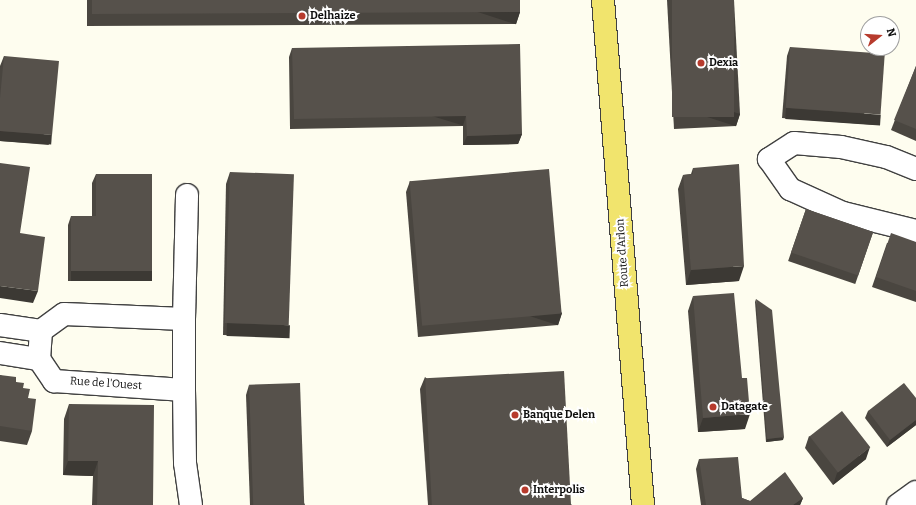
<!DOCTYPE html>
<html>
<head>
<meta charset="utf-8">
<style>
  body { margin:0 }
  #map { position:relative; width:916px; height:505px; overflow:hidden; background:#fefdef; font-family:Bitter,serif }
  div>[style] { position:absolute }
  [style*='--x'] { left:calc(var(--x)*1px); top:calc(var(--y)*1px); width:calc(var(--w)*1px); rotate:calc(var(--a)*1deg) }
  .roads { filter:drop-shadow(1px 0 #414141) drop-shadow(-1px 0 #414141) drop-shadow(0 1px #414141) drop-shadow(0 -1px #414141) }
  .minor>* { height:22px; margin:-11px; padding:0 11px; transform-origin:11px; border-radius:11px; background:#fff }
  .tertiary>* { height:22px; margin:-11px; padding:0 11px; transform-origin:11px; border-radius:11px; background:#fff }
  .primary>* { height:22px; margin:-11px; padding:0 11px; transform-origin:11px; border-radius:11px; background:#f1e46d }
  .wall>* { inset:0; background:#4a4640; transform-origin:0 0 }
  .shaded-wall>* { inset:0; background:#3c3934; transform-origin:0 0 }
  .building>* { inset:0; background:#56514b; transform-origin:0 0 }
  .dots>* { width:11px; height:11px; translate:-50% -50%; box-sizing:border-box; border:2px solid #fff; border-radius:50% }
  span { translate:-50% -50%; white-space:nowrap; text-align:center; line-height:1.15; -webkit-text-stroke:4px #fff; paint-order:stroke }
  .poi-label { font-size:11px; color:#0e0e0e; font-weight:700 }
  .left { translate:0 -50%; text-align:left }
  .street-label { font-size:11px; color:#0e0e0e }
  .north { position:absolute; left:860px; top:16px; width:40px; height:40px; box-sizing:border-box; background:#fff; border:1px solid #9f9f9f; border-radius:50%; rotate:73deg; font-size:11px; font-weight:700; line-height:16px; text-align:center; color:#0e0e0e }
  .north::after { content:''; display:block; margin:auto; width:14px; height:18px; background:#b73b2d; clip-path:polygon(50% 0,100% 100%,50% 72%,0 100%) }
</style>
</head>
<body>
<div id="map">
  <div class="roads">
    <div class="minor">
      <div style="--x:916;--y:169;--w:32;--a:-158"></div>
      <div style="--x:886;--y:157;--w:46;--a:-167.5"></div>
      <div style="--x:841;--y:147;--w:47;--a:-175.1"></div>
      <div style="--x:794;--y:143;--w:30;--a:147"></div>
      <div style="--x:769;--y:159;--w:37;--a:55"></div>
      <div style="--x:790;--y:189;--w:58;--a:24.4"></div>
      <div style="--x:843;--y:213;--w:75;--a:13.9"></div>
      <div style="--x:184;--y:319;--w:124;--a:-88.6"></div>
      <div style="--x:0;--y:325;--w:41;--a:8.3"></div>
      <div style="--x:0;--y:353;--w:39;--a:9"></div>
      <div style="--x:39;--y:359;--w:27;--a:56"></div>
      <div style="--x:54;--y:381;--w:130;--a:4"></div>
      <div style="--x:184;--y:390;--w:71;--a:-90"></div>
      <div style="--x:184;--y:319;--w:120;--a:-177.6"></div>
      <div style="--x:64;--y:314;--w:29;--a:144"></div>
      <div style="--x:41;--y:331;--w:28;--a:94"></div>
      <div style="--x:184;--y:390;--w:73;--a:89.2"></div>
      <div style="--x:185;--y:463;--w:42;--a:81.9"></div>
    </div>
    <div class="tertiary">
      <div style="--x:898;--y:505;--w:22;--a:-36"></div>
    </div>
    <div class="primary">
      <div style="--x:603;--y:0;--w:507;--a:85.47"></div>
    </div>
  </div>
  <div class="wall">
    <div style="clip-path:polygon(87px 0,520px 0,520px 12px,516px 24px,87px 26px)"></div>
    <div style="clip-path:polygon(667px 0,734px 0,740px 114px,736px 126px,674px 129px)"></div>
    <div style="clip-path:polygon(790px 47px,877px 125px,782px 118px,787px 56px)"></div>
    <div style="clip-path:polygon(292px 48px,522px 134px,518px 144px,463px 145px,463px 126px,290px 129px,289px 57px)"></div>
    <div style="clip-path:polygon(4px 56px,49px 145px,0 141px,0 66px)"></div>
    <div style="clip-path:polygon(916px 66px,916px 141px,891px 130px)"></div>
    <div style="clip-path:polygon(693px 168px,739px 281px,686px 285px,678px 189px,683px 175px,691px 174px)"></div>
    <div style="clip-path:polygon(230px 172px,286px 337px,223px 335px,226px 184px)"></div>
    <div style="clip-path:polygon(96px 174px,148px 281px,68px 281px,68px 225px,71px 216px,92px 216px,92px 183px)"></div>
    <div style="clip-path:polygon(410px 181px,562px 313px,558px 325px,418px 337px,406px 192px)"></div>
    <div style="left:806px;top:209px;width:71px;height:55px;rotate:19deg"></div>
    <div style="clip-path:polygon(916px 242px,916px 302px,872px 287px,887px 243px)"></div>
    <div style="clip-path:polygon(693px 296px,745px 429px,698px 432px,688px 311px)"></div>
    <div style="clip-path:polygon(756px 299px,783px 440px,766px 442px,755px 302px)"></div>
    <div style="clip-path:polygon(0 375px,16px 382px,23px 388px,32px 431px,27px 445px,0 441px)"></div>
    <div style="clip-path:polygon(425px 377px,572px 505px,428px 505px,420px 389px)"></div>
    <div style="clip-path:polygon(249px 385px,305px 505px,250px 505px,246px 395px)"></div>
    <div style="clip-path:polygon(916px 398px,916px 425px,887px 447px,865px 418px,868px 411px)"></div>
    <div style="clip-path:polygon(69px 404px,153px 505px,92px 505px,93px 476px,63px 475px,64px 419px)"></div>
    <div style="clip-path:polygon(809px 436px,866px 459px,833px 485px,805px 448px)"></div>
    <div style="clip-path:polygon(699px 459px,742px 498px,750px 501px,803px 498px,800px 505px,701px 505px,696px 469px)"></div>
  </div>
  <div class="shaded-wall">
    <div style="left:520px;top:12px;width:13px;height:428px;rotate:108deg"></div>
    <div style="left:786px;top:108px;width:95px;height:11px;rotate:4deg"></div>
    <div style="left:740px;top:114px;width:13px;height:62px;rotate:108deg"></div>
    <div style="left:466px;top:116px;width:10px;height:172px;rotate:107deg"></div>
    <div style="left:0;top:131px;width:52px;height:10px;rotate:4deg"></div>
    <div style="clip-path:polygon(522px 134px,518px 144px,463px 145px,467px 136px)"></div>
    <div style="clip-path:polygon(744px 266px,739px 281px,686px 285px,691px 270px)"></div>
    <div style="left:71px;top:271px;width:81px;height:10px"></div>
    <div style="clip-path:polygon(0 286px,38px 291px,33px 303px,0 298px)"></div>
    <div style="left:562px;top:313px;width:13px;height:140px;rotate:108deg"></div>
    <div style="left:227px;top:323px;width:63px;height:13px;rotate:2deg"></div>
    <div style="clip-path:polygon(750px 414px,745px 429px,698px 432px,703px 418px)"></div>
    <div style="clip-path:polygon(916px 420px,916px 425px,887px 447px,890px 440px)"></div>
    <div style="clip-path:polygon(784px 437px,783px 440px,766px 442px,767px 439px)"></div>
    <div style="clip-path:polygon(870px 447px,866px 459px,833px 485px,837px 473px)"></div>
    <div style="clip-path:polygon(68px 461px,98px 461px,93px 476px,63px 475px)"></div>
    <div style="clip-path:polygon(803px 498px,800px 505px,793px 505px)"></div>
  </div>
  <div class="building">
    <div style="clip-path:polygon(92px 0,520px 0,520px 12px,92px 14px)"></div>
    <div style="left:672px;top:0;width:62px;height:117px"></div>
    <div style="clip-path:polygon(520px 44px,522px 134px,467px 136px,466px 116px,294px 119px,292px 48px)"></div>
    <div style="left:790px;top:47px;width:95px;height:61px;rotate:4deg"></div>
    <div style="clip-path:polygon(4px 56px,59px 61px,52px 135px,0 131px,0 98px)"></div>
    <div style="clip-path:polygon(916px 66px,916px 129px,894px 120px)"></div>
    <div style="clip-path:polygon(0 163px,30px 167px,20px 233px,45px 237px,38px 291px,0 286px)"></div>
    <div style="clip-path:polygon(739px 164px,744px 266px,691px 270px,683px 175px,693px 174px,693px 168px)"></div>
    <div style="left:549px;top:169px;width:145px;height:140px;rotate:85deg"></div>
    <div style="left:230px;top:172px;width:64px;height:151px;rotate:2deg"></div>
    <div style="clip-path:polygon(96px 174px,152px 174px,152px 271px,71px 271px,71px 216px,96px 216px)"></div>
    <div style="left:806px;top:209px;width:71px;height:46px;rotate:19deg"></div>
    <div style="clip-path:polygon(891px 233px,916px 242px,916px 291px,876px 277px)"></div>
    <div style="clip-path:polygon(734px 293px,742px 378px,747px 378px,750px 414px,703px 418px,693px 296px)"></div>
    <div style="clip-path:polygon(756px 299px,772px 310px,784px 437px,767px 439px)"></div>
    <div style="left:564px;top:371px;width:134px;height:139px;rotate:87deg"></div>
    <div style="clip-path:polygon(0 375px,16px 377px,16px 382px,24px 383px,23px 388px,30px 389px,28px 398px,36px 399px,32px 431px,0 426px)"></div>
    <div style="left:300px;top:383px;width:122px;height:51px;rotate:88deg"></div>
    <div style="clip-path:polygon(904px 383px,916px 398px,916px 420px,890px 440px,868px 411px)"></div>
    <div style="clip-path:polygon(69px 404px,154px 405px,153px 505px,97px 505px,98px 461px,68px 461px)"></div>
    <div style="left:842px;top:411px;width:46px;height:41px;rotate:52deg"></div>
    <div style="clip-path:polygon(738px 457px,742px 498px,750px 501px,785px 472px,803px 498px,793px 505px,706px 505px,699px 459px)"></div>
  </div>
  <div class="dots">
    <div style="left:302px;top:16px;background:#b73b2d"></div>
    <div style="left:701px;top:63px;background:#b73b2d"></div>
    <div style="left:713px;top:407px;background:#b73b2d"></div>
    <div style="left:515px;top:415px;background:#b73b2d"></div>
    <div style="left:525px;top:490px;background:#b73b2d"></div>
  </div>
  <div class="poi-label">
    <span class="left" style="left:310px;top:16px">Delhaize</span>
    <span class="left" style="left:709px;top:63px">Dexia</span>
    <span class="left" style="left:721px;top:407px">Datagate</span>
    <span class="left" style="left:523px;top:415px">Banque Delen</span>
    <span class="left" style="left:533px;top:490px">Interpolis</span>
  </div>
  <div class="street-label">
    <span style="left:623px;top:253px;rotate:-94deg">Route d'Arlon</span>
    <span style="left:106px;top:384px;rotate:4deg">Rue de l'Ouest</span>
  </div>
  <div class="north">N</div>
</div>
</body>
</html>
